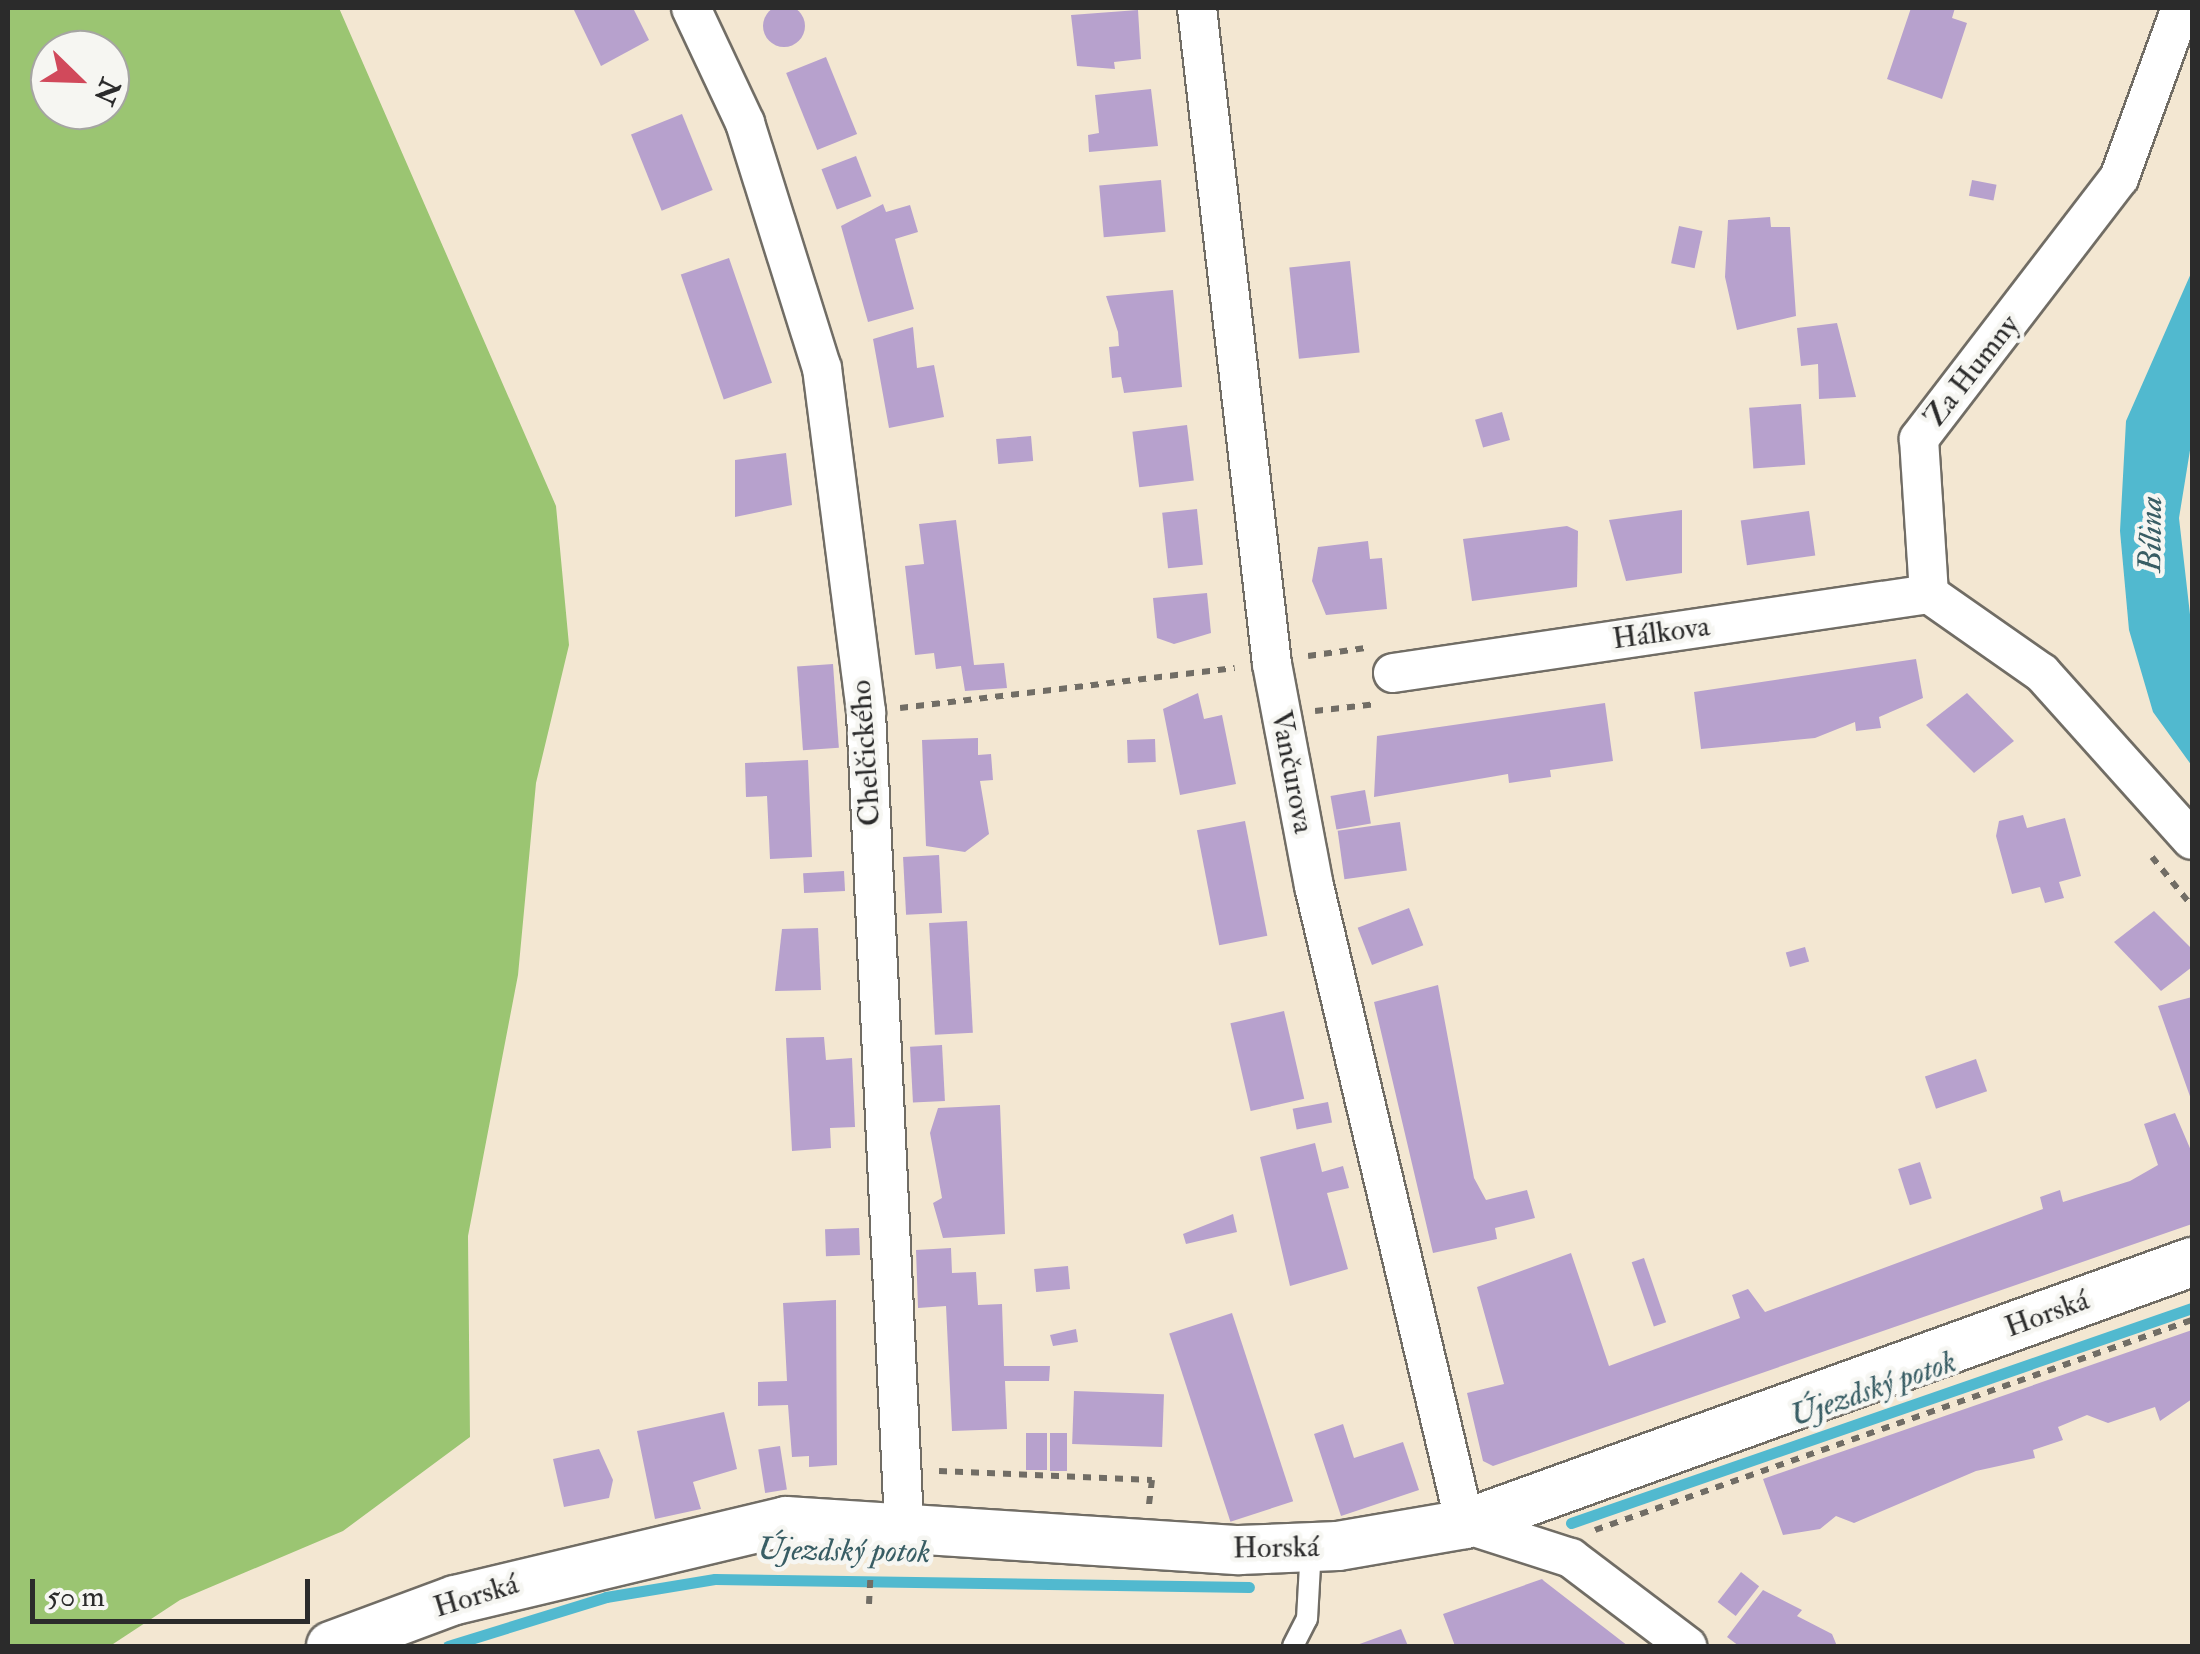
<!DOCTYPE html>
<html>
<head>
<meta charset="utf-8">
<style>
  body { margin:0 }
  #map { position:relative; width:2200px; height:1654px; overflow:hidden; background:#f3e7d2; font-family:"IM FELL Double Pica",serif }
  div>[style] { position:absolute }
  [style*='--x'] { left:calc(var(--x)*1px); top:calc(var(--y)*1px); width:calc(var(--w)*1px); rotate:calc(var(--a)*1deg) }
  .green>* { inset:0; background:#9bc572 }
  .water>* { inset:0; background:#51b9cf }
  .stream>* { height:11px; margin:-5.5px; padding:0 5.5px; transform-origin:5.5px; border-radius:5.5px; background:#51b9cf }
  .building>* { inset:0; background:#b7a1cd; transform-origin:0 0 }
  .round { border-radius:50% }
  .path>* { height:6px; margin-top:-3px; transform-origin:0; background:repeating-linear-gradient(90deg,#716d65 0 8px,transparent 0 16px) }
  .roads { filter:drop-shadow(2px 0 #716d65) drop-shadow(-2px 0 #716d65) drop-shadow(0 2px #716d65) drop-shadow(0 -2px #716d65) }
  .service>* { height:20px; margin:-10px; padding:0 10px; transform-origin:10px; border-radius:10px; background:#fff }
  .minor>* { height:38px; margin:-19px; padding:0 19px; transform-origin:19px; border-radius:19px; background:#fff }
  .tertiary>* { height:48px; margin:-24px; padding:0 24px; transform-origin:24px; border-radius:24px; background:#fff }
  span { translate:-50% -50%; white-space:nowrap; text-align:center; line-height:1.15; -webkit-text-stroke:9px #f6f6f2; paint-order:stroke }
  .street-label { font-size:30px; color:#2b2b2b }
  .water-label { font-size:32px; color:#385d64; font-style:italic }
  .frame { position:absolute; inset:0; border:10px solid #2b2b2b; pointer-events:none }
  .north { position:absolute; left:30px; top:30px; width:100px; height:100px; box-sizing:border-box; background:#f6f6f2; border:2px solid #a5a5a2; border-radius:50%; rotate:113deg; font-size:28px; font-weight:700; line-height:40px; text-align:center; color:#2b2b2b }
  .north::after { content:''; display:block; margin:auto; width:35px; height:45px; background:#d1495b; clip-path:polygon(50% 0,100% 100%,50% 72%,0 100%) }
  .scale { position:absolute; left:30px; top:1579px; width:280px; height:45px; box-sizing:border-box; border:5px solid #2b2b2b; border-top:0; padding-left:12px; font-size:30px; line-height:35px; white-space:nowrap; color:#2b2b2b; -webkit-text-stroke:8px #f6f6f2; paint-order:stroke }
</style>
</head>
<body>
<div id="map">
  <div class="green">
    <div style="clip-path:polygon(evenodd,8px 8px,339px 8px,556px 506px,569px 645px,536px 783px,518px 975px,468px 1236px,470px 1437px,343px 1531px,180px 1600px,110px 1646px,8px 1646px,8px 8px,50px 50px,110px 50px,110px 110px,50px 110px,50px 50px)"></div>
  </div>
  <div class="water">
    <div style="clip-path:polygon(2192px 271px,2192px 438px,2179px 518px,2192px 632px,2192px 766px,2153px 712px,2129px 630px,2120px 531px,2126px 421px)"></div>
  </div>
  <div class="stream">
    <div style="--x:1571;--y:1523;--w:657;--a:-19.1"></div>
    <div style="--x:448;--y:1646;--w:165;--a:-17.2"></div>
    <div style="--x:606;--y:1597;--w:110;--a:-9.4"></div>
    <div style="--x:715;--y:1579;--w:534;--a:0.86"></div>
  </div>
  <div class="building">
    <div class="round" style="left:763px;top:5px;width:42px;height:42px"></div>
    <div style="clip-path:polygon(573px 8px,633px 8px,649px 40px,601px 66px)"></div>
    <div style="clip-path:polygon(1911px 8px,1955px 8px,1952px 18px,1967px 23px,1942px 99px,1887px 79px)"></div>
    <div style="clip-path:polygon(1138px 10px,1141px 59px,1114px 62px,1115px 69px,1077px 66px,1071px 15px)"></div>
    <div style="left:826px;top:57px;width:83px;height:43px;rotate:68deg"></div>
    <div style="clip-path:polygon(1151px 89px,1158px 146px,1089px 152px,1088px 135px,1099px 133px,1095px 95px)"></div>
    <div style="left:682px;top:114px;width:82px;height:55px;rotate:68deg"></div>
    <div style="left:856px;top:156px;width:43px;height:37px;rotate:69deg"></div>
    <div style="left:1161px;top:180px;width:52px;height:62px;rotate:85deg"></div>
    <div style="left:1972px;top:180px;width:25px;height:16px;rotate:11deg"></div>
    <div style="clip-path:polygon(883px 204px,886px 212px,910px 205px,918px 232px,895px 239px,914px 309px,868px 322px,841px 226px)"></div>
    <div style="clip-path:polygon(1770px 217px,1771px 227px,1790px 227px,1796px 316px,1737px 330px,1725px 277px,1728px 220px)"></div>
    <div style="left:1679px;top:226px;width:24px;height:38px;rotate:12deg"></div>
    <div style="left:729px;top:258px;width:132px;height:51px;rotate:71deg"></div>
    <div style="left:1350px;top:261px;width:92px;height:61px;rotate:84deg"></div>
    <div style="clip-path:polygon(1173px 290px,1182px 387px,1124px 393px,1121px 377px,1112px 378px,1109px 347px,1119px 346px,1118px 332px,1106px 296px)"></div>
    <div style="clip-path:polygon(1837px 323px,1856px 397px,1819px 399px,1818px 364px,1801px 366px,1797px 328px)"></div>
    <div style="clip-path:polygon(913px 327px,917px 368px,934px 365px,944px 417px,889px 428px,873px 339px)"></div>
    <div style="left:1801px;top:404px;width:61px;height:52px;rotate:86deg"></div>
    <div style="left:1502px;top:412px;width:29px;height:28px;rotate:74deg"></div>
    <div style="left:1187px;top:425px;width:56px;height:55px;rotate:83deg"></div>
    <div style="left:1031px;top:436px;width:25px;height:35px;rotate:85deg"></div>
    <div style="clip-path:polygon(786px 453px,792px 505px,735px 517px,735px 460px)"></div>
    <div style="left:1197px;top:509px;width:56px;height:35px;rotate:84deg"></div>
    <div style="clip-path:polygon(1682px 510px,1682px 573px,1626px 581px,1609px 520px)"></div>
    <div style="left:1809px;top:511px;width:45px;height:69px;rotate:82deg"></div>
    <div style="clip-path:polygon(956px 520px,974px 665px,1004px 663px,1007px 688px,965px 691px,961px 666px,936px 669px,934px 653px,915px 655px,905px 566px,924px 564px,919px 524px)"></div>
    <div style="clip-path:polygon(1567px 526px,1578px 531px,1577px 587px,1472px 601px,1463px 539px)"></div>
    <div style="clip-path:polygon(1368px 541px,1370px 559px,1382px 558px,1387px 609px,1326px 615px,1312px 581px,1318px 547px)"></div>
    <div style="clip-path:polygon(1207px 593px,1211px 633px,1174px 644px,1157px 638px,1153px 598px)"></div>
    <div style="clip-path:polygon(1916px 659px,1923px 698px,1879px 717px,1881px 728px,1856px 731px,1855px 722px,1815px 738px,1701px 749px,1694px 692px)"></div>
    <div style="left:833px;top:664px;width:84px;height:36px;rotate:86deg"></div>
    <div style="clip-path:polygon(1198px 693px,1204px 719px,1222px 715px,1236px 784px,1180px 795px,1163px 709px)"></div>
    <div style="clip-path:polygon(1967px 693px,2014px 741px,1974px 773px,1926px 725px)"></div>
    <div style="clip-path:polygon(1605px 703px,1613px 761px,1550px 770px,1551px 777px,1509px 783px,1508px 774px,1374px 797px,1377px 736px)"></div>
    <div style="clip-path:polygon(978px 738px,978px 755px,991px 754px,993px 780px,980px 781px,989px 834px,965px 852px,926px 846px,922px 740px)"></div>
    <div style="left:1155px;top:739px;width:23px;height:28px;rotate:88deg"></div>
    <div style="clip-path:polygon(808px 760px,812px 857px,770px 859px,767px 796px,746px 797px,745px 763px)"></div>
    <div style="left:1365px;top:790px;width:34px;height:35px;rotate:80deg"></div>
    <div style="clip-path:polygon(2023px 815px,2027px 828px,2065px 818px,2081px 876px,2059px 882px,2064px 898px,2045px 903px,2040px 887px,2012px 894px,1996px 836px,1999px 821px)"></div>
    <div style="left:1245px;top:821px;width:117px;height:49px;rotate:79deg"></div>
    <div style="left:1400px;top:822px;width:49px;height:63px;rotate:82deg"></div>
    <div style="left:939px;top:855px;width:58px;height:36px;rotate:87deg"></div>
    <div style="left:844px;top:871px;width:20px;height:41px;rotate:87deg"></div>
    <div style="left:1409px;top:908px;width:40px;height:55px;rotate:69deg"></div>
    <div style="clip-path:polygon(2154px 911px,2192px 949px,2192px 967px,2161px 991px,2114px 942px)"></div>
    <div style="left:967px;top:921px;width:112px;height:38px;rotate:87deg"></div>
    <div style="clip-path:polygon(818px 928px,821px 990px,775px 991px,782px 929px)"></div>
    <div style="left:1805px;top:947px;width:15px;height:20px;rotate:74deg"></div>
    <div style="clip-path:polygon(1438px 985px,1474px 1178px,1486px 1200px,1527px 1190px,1535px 1218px,1495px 1228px,1497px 1239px,1433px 1253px,1374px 1002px)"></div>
    <div style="clip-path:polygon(2192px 997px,2192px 1102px,2158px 1006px)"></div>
    <div style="left:1284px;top:1011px;width:90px;height:55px;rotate:77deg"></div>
    <div style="clip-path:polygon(824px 1037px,826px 1060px,852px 1058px,855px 1127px,830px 1128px,831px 1148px,792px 1151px,786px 1038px)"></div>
    <div style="left:942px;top:1045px;width:56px;height:32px;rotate:87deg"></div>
    <div style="left:1976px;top:1059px;width:34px;height:54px;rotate:71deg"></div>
    <div style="left:1328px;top:1102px;width:21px;height:36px;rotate:79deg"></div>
    <div style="clip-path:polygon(1000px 1105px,1005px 1234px,943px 1238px,933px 1203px,942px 1198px,930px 1133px,938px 1108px)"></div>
    <div style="clip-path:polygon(2175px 1113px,2192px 1153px,2192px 1224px,1493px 1466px,1483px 1461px,1467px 1393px,1504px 1384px,1477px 1287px,1571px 1253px,1609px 1366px,1740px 1318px,1732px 1295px,1748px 1289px,1765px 1312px,2043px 1209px,2040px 1197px,2060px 1190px,2063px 1202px,2130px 1181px,2158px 1165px,2144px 1124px)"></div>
    <div style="clip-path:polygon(1315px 1143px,1322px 1172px,1343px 1166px,1349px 1188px,1327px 1193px,1348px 1269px,1290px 1286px,1260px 1157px)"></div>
    <div style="left:1920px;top:1162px;width:38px;height:23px;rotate:72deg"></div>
    <div style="clip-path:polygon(1233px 1214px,1237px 1232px,1186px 1244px,1183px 1234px)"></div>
    <div style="left:859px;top:1228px;width:27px;height:34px;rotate:88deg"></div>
    <div style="clip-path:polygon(951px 1248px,952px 1273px,976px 1272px,978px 1305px,1002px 1304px,1004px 1366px,1050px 1366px,1049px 1381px,1005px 1381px,1007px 1429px,952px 1431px,946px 1306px,918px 1308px,916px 1250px)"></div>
    <div style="left:1644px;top:1258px;width:68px;height:13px;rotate:71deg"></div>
    <div style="left:1068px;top:1266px;width:23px;height:34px;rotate:85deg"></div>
    <div style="clip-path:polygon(836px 1300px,837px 1465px,809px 1467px,809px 1456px,792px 1457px,788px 1405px,758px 1406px,758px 1382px,787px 1381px,783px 1303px)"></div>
    <div style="left:1232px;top:1313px;width:198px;height:66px;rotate:72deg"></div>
    <div style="clip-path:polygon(1076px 1329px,1078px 1342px,1053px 1346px,1050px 1335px)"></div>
    <div style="clip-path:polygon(2192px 1330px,2192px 1399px,2160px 1421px,2155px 1407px,2108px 1423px,2087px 1415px,2058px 1427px,2063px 1440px,2033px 1450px,2035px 1458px,1976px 1471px,1854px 1523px,1836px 1516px,1820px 1529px,1783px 1535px,1763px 1479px)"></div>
    <div style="left:1074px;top:1391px;width:90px;height:53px;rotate:2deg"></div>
    <div style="clip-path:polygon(724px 1412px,737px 1469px,693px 1482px,701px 1509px,655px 1519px,637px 1431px)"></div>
    <div style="clip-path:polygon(1343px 1424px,1354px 1458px,1403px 1442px,1419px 1490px,1341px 1516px,1314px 1434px)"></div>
    <div style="left:1026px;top:1433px;width:21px;height:37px"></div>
    <div style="left:1050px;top:1433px;width:17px;height:38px"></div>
    <div style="left:780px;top:1446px;width:44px;height:22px;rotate:81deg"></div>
    <div style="clip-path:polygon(599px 1449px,613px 1480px,609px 1498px,564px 1507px,553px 1459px)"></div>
    <div style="left:1741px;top:1572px;width:23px;height:38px;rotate:38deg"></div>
    <div style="clip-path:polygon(1542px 1579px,1544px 1581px,1628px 1646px,1455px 1646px,1443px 1614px)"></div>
    <div style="clip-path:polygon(1763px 1590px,1802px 1610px,1797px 1616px,1832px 1634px,1837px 1646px,1739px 1646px,1727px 1637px)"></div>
    <div style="clip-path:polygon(1401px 1629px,1408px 1646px,1354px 1646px)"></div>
  </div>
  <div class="path">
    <div style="--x:1308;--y:656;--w:58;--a:-8"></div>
    <div style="--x:900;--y:708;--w:337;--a:-6.8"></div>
    <div style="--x:1315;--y:711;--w:62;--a:-6.4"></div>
    <div style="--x:2152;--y:857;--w:63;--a:50.8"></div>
    <div style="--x:939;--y:1471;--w:213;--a:2.4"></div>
    <div style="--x:1152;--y:1480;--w:25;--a:97"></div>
    <div style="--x:1595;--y:1530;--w:633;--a:-19.38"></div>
    <div style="--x:869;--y:1604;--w:39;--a:-87"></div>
  </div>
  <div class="roads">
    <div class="service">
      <div style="--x:1293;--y:1646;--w:30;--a:-63"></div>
      <div style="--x:1307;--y:1619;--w:71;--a:-86.8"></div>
    </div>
    <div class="minor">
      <div style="--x:691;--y:8;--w:127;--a:64.8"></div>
      <div style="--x:745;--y:123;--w:257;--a:72.6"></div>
      <div style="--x:822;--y:368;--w:347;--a:82.7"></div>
      <div style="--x:866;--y:712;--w:814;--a:87.32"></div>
      <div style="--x:1197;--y:8;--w:660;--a:83.48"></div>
      <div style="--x:1272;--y:664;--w:226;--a:79.3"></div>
      <div style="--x:1314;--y:886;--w:656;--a:76.68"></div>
      <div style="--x:1465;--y:1524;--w:111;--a:17.8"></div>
      <div style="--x:1571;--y:1558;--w:146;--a:37.2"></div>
      <div style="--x:2181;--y:8;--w:181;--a:110"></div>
      <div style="--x:2119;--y:178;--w:329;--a:127.5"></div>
      <div style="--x:1919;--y:439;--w:155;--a:86.3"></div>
      <div style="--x:1929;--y:594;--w:138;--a:35"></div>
      <div style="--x:2042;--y:673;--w:224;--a:48.1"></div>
      <div style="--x:1393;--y:673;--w:542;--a:-8.38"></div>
    </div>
    <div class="tertiary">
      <div style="--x:331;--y:1646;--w:132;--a:-20.4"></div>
      <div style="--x:455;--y:1600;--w:340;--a:-13.4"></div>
      <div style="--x:786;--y:1521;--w:454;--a:3.7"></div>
      <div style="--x:1239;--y:1550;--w:99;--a:-2.3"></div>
      <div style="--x:1338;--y:1546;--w:129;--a:-9.8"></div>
      <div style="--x:1465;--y:1524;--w:773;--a:-19.82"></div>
    </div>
  </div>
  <div class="street-label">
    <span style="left:1972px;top:371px;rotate:-52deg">Za Humny</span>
    <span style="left:1661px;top:633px;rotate:-8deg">Hálkova</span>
    <span style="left:866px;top:753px;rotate:-94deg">Chelčického</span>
    <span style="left:1292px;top:772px;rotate:79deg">Vančurova</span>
    <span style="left:2047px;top:1314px;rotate:-20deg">Horská</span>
    <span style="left:1276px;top:1548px;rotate:-1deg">Horská</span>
    <span style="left:476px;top:1596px;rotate:-17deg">Horská</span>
  </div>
  <div class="water-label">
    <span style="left:2151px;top:534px;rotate:-89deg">Bílina</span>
    <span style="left:1873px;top:1389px;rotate:-19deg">Újezdský potok</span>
    <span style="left:844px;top:1551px;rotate:1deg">Újezdský potok</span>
  </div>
  <div class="frame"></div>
  <div class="north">N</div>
  <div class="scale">50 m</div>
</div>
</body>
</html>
